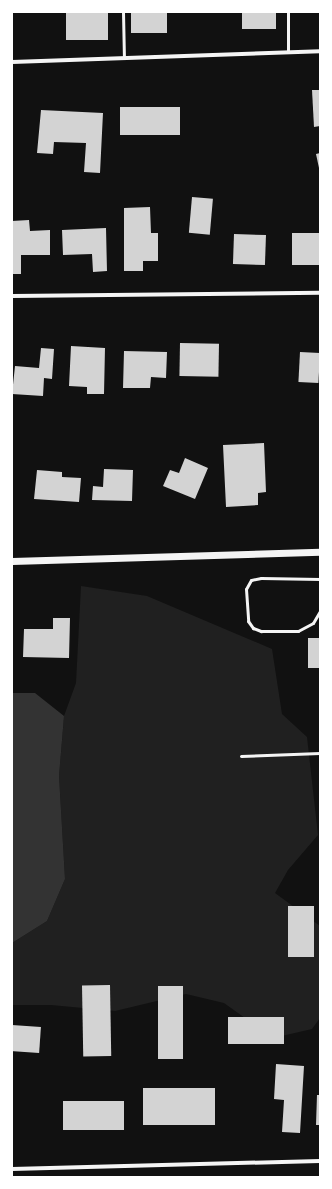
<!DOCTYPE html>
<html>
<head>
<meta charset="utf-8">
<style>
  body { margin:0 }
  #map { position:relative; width:332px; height:1189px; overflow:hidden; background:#111; font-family:"Titillium Web",sans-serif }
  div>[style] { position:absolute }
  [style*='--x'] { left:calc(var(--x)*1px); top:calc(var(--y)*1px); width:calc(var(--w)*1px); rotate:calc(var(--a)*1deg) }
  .green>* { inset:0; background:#202020 }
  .water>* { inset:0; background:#333 }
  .building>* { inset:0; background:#d3d3d3; transform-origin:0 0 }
  .service>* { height:3px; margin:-1.5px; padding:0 1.5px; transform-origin:1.5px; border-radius:1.5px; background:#f5f5f5 }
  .minor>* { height:4px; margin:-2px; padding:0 2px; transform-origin:2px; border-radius:2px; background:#f5f5f5 }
  .tertiary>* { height:7px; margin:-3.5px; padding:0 3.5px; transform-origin:3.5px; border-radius:3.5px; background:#f5f5f5 }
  span { translate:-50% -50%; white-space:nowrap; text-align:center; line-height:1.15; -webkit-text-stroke:4px #fff; paint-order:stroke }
  .frame { position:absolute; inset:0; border:13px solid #fff; pointer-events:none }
</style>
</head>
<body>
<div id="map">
  <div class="green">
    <div style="clip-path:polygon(81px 586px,147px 596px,272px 649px,282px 714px,307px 737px,318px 835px,288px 870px,275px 893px,320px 926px,320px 1018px,312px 1029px,273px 1038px,224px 1003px,186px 994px,115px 1011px,51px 1005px,12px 1005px,12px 943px,47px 921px,65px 879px,59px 776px,64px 716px,76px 683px)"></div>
  </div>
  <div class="water">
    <div style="clip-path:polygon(12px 693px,35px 693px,64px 716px,59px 776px,65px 879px,47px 921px,12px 943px)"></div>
  </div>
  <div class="building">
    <div style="left:66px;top:12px;width:42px;height:28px"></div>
    <div style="left:131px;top:12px;width:36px;height:21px"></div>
    <div style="left:242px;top:12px;width:34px;height:17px"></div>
    <div style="clip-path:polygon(312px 90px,320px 90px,320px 126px,314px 127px)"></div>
    <div style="left:180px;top:107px;width:28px;height:60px;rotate:90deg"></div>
    <div style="clip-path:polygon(41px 110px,103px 113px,100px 173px,84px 172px,86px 143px,54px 142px,53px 154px,37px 153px)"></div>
    <div style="clip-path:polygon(320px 153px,320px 168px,319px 168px,316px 154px)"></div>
    <div style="left:192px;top:197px;width:21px;height:36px;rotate:5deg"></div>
    <div style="clip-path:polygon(150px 207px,151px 233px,158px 233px,158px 261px,143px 261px,143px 271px,124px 271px,124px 208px)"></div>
    <div style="clip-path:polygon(29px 220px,30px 231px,50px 230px,50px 255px,21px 255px,21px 274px,12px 274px,12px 221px)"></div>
    <div style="clip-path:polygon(106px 228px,107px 271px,93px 272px,92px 254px,63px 255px,62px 230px)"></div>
    <div style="left:292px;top:233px;width:28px;height:32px"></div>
    <div style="left:234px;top:234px;width:32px;height:30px;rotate:2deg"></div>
    <div style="left:180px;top:343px;width:39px;height:33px;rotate:1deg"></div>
    <div style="clip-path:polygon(71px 346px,105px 348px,104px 394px,87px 394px,87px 387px,69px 386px)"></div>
    <div style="clip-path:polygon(41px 348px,54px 349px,52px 379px,44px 378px,43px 396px,12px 394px,15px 366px,39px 368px)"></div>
    <div style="clip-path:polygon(124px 351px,167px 352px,166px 378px,151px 377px,150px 388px,123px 388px)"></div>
    <div style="left:300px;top:352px;width:20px;height:30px;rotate:3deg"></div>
    <div style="clip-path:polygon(264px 443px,266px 492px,258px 493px,258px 505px,226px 507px,223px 445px)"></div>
    <div style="clip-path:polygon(185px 458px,208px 468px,195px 499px,163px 486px,170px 470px,179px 473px)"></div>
    <div style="clip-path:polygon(104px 469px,133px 470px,132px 501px,92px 500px,93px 486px,103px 487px)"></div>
    <div style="clip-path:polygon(37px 470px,62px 472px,62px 477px,81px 478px,79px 502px,34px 499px)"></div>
    <div style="clip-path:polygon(53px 618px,70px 618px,69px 658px,23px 657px,24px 629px,53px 629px)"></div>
    <div style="left:308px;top:638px;width:12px;height:30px"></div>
    <div style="left:288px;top:906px;width:26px;height:51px"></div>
    <div style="left:110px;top:985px;width:71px;height:28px;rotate:89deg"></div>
    <div style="left:158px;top:986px;width:25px;height:73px"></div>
    <div style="left:228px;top:1017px;width:56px;height:27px"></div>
    <div style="left:12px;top:1025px;width:29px;height:26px;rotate:4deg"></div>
    <div style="clip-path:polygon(276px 1064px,304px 1066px,300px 1133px,282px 1132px,284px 1100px,274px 1099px)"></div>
    <div style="left:215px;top:1088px;width:37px;height:72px;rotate:90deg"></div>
    <div style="clip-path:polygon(317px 1095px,320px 1095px,320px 1125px,316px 1125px)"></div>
    <div style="left:124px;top:1101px;width:29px;height:61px;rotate:90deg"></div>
  </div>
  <div class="service">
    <div style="--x:123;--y:12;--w:46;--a:88.8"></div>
    <div style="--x:288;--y:12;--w:40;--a:90"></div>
    <div style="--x:320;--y:579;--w:59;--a:-179"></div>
    <div style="--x:261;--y:578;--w:10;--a:169"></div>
    <div style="--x:251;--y:580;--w:10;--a:119"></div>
    <div style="--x:246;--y:589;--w:32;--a:86"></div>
    <div style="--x:248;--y:621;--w:9;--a:54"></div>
    <div style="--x:253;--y:628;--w:9;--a:21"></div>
    <div style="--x:261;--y:631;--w:37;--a:0"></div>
    <div style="--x:298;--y:631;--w:17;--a:-28"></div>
    <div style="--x:313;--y:623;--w:14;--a:-60"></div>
    <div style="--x:241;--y:756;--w:79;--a:-2.2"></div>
  </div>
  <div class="minor">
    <div style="--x:12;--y:62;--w:308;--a:-2"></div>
    <div style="--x:12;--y:296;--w:308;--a:-0.6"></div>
    <div style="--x:12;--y:1169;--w:308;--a:-1.5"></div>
  </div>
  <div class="tertiary">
    <div style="--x:12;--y:561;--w:308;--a:-1.7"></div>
  </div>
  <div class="frame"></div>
</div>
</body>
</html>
